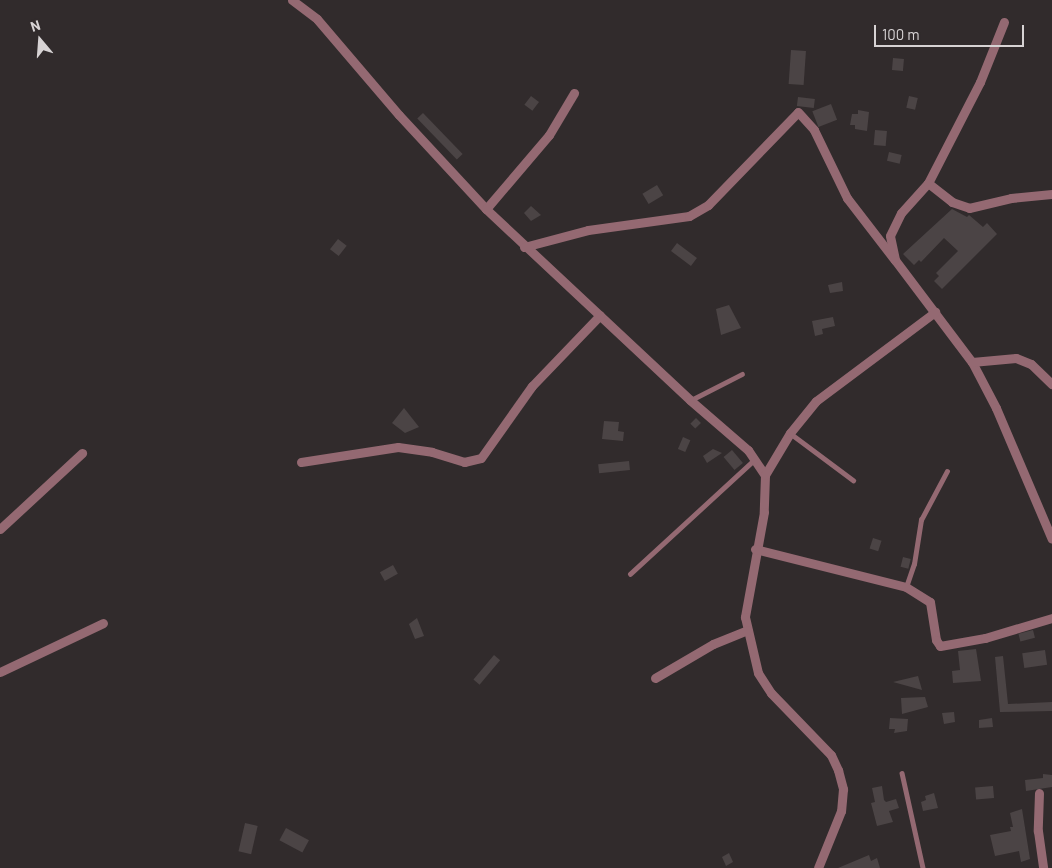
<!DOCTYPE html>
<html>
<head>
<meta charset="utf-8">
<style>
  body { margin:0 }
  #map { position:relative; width:1052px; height:868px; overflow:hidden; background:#312b2c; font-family:Barlow,sans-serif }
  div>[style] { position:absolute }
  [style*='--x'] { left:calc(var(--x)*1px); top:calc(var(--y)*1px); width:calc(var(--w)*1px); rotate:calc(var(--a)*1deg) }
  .building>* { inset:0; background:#4b4445; transform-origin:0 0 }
  .lane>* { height:4.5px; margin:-2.25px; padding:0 2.25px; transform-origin:2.25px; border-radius:2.25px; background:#946972 }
  .street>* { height:9px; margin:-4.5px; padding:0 4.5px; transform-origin:4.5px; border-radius:4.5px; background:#946972 }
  span { translate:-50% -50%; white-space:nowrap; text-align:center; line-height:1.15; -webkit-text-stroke:4.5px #312b2c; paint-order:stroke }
  .north { position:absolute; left:15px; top:15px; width:50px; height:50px; -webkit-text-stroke:4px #312b2c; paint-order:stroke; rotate:342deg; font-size:14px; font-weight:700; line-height:20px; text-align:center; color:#d7d3d4 }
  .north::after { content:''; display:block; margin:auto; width:18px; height:22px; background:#d7d3d4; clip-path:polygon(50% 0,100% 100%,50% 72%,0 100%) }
  .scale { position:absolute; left:874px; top:25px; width:150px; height:22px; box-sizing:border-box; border:2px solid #d7d3d4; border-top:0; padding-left:6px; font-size:15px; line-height:18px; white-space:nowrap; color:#d7d3d4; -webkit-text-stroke:4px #312b2c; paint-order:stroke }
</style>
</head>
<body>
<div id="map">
  <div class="building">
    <div style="left:791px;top:50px;width:15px;height:34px;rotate:4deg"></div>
    <div style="left:893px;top:58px;width:11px;height:12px;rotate:5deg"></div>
    <div style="left:531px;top:96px;width:10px;height:11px;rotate:37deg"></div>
    <div style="left:909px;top:96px;width:9px;height:12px;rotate:13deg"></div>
    <div style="left:798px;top:97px;width:17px;height:9px;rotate:7deg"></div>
    <div style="left:831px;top:104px;width:17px;height:20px;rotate:69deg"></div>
    <div style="clip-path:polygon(858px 110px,869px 112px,867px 131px,855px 129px,855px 125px,850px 125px,852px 114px,858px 114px)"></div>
    <div style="left:423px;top:113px;width:57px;height:8px;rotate:46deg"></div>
    <div style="left:875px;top:130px;width:12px;height:15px;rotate:5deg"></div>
    <div style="left:889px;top:152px;width:13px;height:9px;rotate:13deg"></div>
    <div style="left:657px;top:185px;width:12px;height:17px;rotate:59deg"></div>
    <div style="clip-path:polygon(531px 206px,541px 215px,531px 221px,524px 213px)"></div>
    <div style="clip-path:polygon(952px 209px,967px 217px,969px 215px,983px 227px,987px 223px,997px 234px,942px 289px,934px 281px,939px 276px,936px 273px,958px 251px,944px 238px,921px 262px,919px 260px,914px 265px,903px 254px)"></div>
    <div style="left:338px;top:239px;width:11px;height:13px;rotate:38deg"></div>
    <div style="left:677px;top:243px;width:25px;height:10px;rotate:37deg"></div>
    <div style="clip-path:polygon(842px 282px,843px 291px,830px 293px,828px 285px)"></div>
    <div style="clip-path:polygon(729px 305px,741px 328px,721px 335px,716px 309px)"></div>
    <div style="clip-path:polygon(833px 317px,835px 326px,822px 329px,823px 334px,815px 336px,812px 321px)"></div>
    <div style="clip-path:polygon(404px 408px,419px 427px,405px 433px,392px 423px)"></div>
    <div style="left:696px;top:418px;width:7px;height:8px;rotate:45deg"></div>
    <div style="clip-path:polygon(604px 421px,619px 422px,618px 431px,624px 432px,623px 441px,602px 439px)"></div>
    <div style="left:683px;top:437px;width:8px;height:13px;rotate:23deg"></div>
    <div style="clip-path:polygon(713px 449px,722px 453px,707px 463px,703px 456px)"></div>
    <div style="left:732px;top:450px;width:17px;height:11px;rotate:50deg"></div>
    <div style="left:629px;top:461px;width:9px;height:31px;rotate:84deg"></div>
    <div style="left:873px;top:538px;width:9px;height:11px;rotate:18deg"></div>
    <div style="left:903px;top:557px;width:8px;height:10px;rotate:14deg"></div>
    <div style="left:393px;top:565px;width:10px;height:15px;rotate:61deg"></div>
    <div style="clip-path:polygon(417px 618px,424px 636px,415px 639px,409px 624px)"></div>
    <div style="left:1033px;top:630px;width:8px;height:15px;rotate:76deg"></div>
    <div style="clip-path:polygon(976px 649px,981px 681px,953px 683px,952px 671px,960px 670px,958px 651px)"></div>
    <div style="left:1045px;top:650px;width:15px;height:23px;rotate:82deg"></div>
    <div style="left:494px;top:655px;width:8px;height:32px;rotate:40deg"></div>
    <div style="clip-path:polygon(1003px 656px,1008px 704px,1052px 702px,1052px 711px,1000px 712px,995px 657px)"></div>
    <div style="clip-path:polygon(918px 676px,922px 690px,893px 682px)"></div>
    <div style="clip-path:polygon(925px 697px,928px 707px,902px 714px,901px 698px)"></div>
    <div style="clip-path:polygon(954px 712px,955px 722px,944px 724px,942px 713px)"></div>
    <div style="clip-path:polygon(890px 718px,908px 719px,907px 731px,894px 733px,895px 729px,889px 729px)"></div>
    <div style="clip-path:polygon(992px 718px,993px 727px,979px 728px,979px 720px)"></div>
    <div style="clip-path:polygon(1043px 774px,1052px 775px,1052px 787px,1026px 791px,1025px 780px,1043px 778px)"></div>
    <div style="clip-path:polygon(882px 786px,884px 800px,886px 802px,896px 799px,899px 808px,889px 811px,893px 822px,877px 826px,871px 803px,875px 802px,872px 788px)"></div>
    <div style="left:993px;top:786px;width:12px;height:18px;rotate:85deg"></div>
    <div style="clip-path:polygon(934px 793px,938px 808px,923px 811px,921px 802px,926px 800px,925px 796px)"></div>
    <div style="clip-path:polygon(1022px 809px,1030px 859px,1021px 862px,1019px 851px,995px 856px,990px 835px,1011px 831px,1010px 827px,1013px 827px,1010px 813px)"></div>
    <div style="left:245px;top:823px;width:13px;height:29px;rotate:13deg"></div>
    <div style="left:286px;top:828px;width:26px;height:14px;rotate:28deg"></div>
    <div style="clip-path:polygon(729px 853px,733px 862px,726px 866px,722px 857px)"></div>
    <div style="clip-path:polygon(869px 855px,871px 861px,877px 858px,880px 868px,838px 868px)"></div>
  </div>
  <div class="lane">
    <div style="--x:691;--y:400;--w:57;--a:-27"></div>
    <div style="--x:790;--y:433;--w:79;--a:36.7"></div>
    <div style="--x:630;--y:574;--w:168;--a:-42.6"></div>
    <div style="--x:906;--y:587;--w:24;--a:-71"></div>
    <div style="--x:914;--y:564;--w:45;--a:-81"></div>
    <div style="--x:921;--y:520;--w:55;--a:-62"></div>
    <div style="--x:902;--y:773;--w:97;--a:77.5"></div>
  </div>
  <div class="street">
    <div style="--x:292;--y:0;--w:31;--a:37"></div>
    <div style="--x:317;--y:19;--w:126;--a:49.5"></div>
    <div style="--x:399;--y:115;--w:128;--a:47.2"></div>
    <div style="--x:486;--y:209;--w:279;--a:43.1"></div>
    <div style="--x:690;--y:400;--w:77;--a:40.8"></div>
    <div style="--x:748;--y:450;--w:30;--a:56"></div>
    <div style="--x:765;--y:475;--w:37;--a:92"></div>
    <div style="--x:764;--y:512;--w:107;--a:100.3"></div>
    <div style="--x:745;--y:617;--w:57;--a:76.9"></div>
    <div style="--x:758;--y:673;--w:24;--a:57"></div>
    <div style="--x:771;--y:693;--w:86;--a:45.9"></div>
    <div style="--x:831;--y:755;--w:17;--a:65"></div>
    <div style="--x:838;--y:770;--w:20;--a:75"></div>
    <div style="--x:843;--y:789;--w:22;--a:95"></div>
    <div style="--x:841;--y:811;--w:61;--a:112"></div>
    <div style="--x:1004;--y:22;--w:65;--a:111.8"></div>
    <div style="--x:980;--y:82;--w:114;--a:117.2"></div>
    <div style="--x:928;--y:183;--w:40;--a:132"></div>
    <div style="--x:901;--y:213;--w:25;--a:116"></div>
    <div style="--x:890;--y:236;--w:25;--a:78"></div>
    <div style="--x:895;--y:260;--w:128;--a:53"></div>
    <div style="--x:972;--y:362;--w:52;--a:62.4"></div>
    <div style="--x:996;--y:408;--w:142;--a:66.9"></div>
    <div style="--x:928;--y:183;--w:31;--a:38"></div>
    <div style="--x:952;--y:202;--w:18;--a:19"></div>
    <div style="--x:969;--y:208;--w:43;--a:-13.4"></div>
    <div style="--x:1011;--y:198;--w:41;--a:-5.6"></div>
    <div style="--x:486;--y:209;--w:97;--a:-49.6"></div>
    <div style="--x:549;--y:135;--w:49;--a:-59.2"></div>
    <div style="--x:524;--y:247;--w:66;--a:-14.9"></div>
    <div style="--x:588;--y:230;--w:102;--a:-7.9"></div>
    <div style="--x:689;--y:216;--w:22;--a:-30"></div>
    <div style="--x:708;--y:205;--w:129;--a:-45.9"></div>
    <div style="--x:798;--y:112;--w:24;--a:48"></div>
    <div style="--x:814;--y:130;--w:76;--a:64.1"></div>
    <div style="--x:847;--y:198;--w:77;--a:52.4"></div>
    <div style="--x:972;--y:362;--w:44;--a:-5.2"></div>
    <div style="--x:1016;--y:358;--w:16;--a:22"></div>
    <div style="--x:1031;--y:364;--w:29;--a:44"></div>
    <div style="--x:301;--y:462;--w:98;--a:-8.8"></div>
    <div style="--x:398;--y:447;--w:34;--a:8"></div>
    <div style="--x:432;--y:452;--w:34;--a:17"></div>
    <div style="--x:464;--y:462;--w:17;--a:-13"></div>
    <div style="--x:481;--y:458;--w:88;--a:-54.7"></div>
    <div style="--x:532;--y:386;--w:98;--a:-46.2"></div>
    <div style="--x:765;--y:475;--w:49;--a:-59.2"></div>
    <div style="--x:790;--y:433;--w:41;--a:-50.9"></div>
    <div style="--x:816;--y:401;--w:149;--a:-36.8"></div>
    <div style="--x:0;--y:529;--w:112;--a:-42.8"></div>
    <div style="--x:755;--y:549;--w:156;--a:14.1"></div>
    <div style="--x:906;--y:587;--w:28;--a:32"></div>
    <div style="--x:930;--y:602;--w:38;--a:81"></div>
    <div style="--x:936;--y:640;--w:7;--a:56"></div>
    <div style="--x:940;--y:646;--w:46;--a:-10.1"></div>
    <div style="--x:985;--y:638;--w:70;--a:-16.6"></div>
    <div style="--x:0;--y:672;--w:114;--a:-25.4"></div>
    <div style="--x:655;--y:678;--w:67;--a:-30.4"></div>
    <div style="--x:713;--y:644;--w:37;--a:-22"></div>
    <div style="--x:1039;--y:793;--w:38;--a:92"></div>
    <div style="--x:1038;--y:831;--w:37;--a:82"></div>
  </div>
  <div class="north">N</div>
  <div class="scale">100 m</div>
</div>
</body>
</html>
